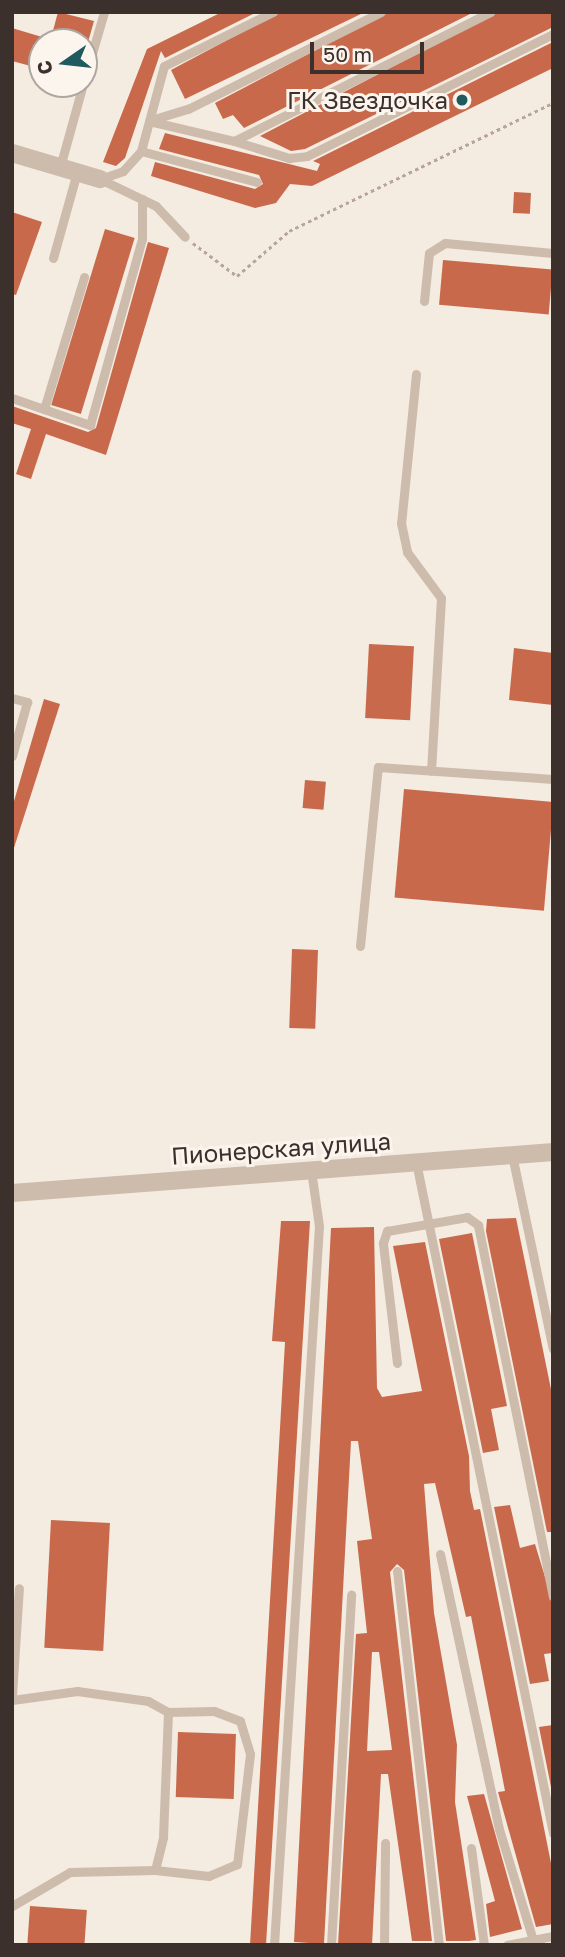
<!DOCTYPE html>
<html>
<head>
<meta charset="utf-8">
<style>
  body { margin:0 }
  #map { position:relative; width:565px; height:1957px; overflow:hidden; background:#f4ebe1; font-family:"Golos Text",sans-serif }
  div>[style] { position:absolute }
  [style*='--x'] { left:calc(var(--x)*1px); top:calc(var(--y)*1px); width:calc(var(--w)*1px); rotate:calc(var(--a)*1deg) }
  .building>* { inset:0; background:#c8694b; transform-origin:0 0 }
  .path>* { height:2.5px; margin-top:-1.25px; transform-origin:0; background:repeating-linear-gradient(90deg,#b9a596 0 3.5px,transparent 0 7px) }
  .service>* { height:9px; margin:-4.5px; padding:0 4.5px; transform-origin:4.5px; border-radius:4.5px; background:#cdbbac }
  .minor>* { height:18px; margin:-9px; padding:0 9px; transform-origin:9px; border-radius:9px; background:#cdbbac }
  .dots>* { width:19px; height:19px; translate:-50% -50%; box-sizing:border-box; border:4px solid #fbf5ee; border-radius:50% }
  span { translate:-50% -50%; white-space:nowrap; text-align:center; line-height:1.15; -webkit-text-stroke:6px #fbf5ee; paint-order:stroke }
  .poi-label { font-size:24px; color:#3b302b }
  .right { translate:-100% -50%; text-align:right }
  .street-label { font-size:24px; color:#3b302b }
  .frame { position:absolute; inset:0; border:14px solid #3b302b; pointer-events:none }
  .north { position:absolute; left:28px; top:28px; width:70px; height:70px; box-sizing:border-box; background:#fbf5ee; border:2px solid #aea6a0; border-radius:50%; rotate:256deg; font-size:19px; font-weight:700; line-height:28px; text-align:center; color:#3b302b }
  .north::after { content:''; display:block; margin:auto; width:24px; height:32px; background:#1f5a5e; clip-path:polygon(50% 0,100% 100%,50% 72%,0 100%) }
  .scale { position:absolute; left:310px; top:42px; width:114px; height:32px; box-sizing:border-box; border:4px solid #3b302b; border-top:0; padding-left:9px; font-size:21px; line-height:24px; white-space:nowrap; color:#3b302b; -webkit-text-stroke:5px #fbf5ee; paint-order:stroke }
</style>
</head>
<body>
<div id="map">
  <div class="building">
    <div style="clip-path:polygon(58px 12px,94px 21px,88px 42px,50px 42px)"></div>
    <div style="clip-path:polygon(222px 12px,257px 12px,165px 58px,161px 51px,125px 158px,116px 166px,103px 162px,147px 49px)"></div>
    <div style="clip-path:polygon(280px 12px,365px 12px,185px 99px,171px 70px)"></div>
    <div style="clip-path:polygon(388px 12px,474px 12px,244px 128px,233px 115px,223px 119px,215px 103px)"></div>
    <div style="clip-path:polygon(497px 12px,553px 12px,553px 27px,305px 149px,291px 151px,260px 136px)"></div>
    <div style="clip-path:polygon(12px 28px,42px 37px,42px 69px,12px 61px)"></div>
    <div style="clip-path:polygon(553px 42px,553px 68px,312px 186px,290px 184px,276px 203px,255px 208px,151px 176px,155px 162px,255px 189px,263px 184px,259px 175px,159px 149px,165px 133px,317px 171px,320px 164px,313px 161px)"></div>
    <div style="left:514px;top:192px;width:17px;height:21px;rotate:3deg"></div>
    <div style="clip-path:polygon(12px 212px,42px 222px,16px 295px,12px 294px)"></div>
    <div style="left:105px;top:229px;width:31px;height:184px;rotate:17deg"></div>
    <div style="clip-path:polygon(148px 242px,169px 248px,106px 455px,46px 434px,31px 479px,16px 474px,31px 429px,12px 423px,12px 406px,88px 432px,96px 428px)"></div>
    <div style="left:443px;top:260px;width:110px;height:45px;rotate:5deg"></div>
    <div style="left:369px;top:644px;width:45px;height:74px;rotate:3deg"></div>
    <div style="clip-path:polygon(514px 648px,553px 653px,553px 705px,509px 700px)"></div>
    <div style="clip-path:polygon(44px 699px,60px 704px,12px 854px,12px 808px)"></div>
    <div style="left:305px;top:780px;width:21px;height:28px;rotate:5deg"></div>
    <div style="left:404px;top:789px;width:150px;height:109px;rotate:5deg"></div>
    <div style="left:292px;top:949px;width:26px;height:79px;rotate:2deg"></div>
    <div style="clip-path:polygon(516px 1218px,553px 1399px,553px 1532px,547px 1532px,486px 1231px,487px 1219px)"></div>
    <div style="clip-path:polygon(281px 1221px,310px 1221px,266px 1945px,250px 1945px,285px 1342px,272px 1341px)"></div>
    <div style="clip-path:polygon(evenodd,374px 1227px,377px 1388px,382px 1397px,422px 1391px,393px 1246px,425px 1242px,469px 1456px,470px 1491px,474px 1510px,480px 1509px,553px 1873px,553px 1924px,536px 1927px,498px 1792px,505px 1791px,471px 1616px,466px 1617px,435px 1483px,424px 1484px,434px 1613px,457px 1745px,455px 1802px,476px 1940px,469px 1941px,446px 1941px,404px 1570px,397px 1564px,390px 1572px,432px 1941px,412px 1941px,388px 1774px,381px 1774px,372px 1945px,338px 1945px,356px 1634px,367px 1633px,357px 1541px,372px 1539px,358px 1441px,351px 1441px,324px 1944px,294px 1942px,331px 1228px,374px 1227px,372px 1652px,379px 1652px,392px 1750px,367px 1751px,372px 1652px)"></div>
    <div style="clip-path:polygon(472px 1233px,507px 1406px,491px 1409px,499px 1450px,483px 1453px,439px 1239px)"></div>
    <div style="clip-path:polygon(510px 1505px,520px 1548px,535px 1544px,553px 1603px,553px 1653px,544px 1654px,549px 1681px,530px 1684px,494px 1507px)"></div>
    <div style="left:51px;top:1520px;width:59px;height:128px;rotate:3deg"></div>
    <div style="clip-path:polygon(553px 1725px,553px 1797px,539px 1727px)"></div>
    <div style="left:178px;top:1732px;width:58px;height:65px;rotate:2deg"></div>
    <div style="clip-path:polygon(484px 1794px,522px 1929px,490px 1937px,486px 1904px,495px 1901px,467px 1796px)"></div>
    <div style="left:30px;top:1906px;width:57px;height:39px;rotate:4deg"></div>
  </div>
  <div class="path">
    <div style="--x:193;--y:243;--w:55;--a:36.9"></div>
    <div style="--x:237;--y:276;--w:69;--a:-40.9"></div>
    <div style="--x:289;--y:231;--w:293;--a:-25.9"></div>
  </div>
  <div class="service">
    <div style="--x:84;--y:81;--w:72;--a:-73.8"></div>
    <div style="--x:151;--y:120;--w:39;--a:-17"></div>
    <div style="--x:188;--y:109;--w:216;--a:-26.7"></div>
    <div style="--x:149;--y:121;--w:87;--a:13.2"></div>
    <div style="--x:234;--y:141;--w:287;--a:-26.7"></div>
    <div style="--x:234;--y:141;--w:58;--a:17.2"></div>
    <div style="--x:289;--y:158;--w:18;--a:-6"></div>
    <div style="--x:307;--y:156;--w:275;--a:-26.4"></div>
    <div style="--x:141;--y:151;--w:120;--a:15"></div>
    <div style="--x:60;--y:167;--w:86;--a:-74.5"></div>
    <div style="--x:100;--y:179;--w:24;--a:-19"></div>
    <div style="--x:123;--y:171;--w:27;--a:-48"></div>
    <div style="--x:141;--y:151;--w:88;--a:-74.9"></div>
    <div style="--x:164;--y:66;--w:122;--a:-26.4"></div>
    <div style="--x:100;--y:179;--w:62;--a:25.7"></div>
    <div style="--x:156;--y:206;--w:42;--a:46.9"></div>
    <div style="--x:53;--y:258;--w:89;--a:-74.4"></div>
    <div style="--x:424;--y:301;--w:48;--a:-84.1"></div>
    <div style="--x:429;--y:253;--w:19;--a:-32"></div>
    <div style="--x:445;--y:243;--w:108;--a:5.3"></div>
    <div style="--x:416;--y:374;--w:150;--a:95.7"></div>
    <div style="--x:401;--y:523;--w:30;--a:78"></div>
    <div style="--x:407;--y:552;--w:57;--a:53.5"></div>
    <div style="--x:441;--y:598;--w:173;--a:93.3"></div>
    <div style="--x:12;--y:398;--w:83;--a:19.1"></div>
    <div style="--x:90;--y:425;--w:193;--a:-74.4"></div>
    <div style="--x:142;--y:239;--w:40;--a:-90"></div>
    <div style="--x:44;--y:409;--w:138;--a:-73.1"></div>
    <div style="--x:12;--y:698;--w:16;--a:15"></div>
    <div style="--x:27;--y:702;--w:56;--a:105.5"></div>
    <div style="--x:360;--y:946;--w:180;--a:-84.3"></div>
    <div style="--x:378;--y:767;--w:175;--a:3.9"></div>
    <div style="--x:512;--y:1155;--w:198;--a:78.1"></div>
    <div style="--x:416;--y:1162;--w:685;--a:78.46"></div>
    <div style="--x:397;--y:1363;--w:121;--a:-96.7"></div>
    <div style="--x:383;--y:1243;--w:13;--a:-72"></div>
    <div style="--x:387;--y:1231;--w:81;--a:-9.9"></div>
    <div style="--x:467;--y:1217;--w:14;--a:36"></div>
    <div style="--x:478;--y:1225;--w:379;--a:78.6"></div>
    <div style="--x:440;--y:1554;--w:281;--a:77.9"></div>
    <div style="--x:499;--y:1829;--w:116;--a:73"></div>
    <div style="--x:397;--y:1571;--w:376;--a:83.6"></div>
    <div style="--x:12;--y:1695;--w:107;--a:-86.3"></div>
    <div style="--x:12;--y:1700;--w:66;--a:-7.9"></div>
    <div style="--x:77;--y:1691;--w:72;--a:8"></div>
    <div style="--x:148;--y:1701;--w:23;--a:29"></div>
    <div style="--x:168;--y:1712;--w:46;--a:-1.2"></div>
    <div style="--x:214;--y:1711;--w:28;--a:21"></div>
    <div style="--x:240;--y:1721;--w:34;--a:73"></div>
    <div style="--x:250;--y:1754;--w:111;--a:96.7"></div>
    <div style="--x:237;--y:1864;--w:30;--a:157"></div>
    <div style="--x:209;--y:1876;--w:54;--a:-173.7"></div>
    <div style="--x:471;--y:1848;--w:98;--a:82.4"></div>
    <div style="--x:12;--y:1906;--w:67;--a:-30.4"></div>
    <div style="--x:70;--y:1872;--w:85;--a:-1.3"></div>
    <div style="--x:155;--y:1870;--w:34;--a:-76"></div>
    <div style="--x:163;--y:1837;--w:125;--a:-87.7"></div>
    <div style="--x:274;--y:1945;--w:720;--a:-86.42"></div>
    <div style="--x:319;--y:1226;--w:57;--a:-98.1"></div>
    <div style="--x:331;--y:1945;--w:351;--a:-86.7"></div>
    <div style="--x:384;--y:1945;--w:102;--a:-89.4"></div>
    <div style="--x:507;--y:1945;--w:47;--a:-11.1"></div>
  </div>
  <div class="minor">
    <div style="--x:12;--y:153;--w:92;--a:16.5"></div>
    <div style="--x:12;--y:1193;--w:543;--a:-4.33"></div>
  </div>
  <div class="dots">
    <div style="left:462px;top:100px;background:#1f5a5e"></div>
  </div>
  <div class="poi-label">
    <span class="right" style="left:448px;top:100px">ГК Звездочка</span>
  </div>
  <div class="street-label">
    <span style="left:281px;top:1148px;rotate:-4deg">Пионерская улица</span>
  </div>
  <div class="frame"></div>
  <div class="north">С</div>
  <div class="scale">50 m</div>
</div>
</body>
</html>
